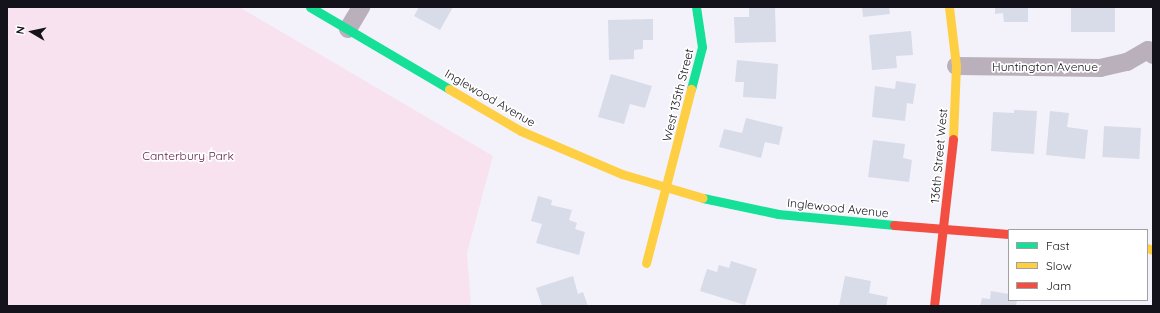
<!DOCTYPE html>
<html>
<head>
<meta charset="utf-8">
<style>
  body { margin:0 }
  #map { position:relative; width:1160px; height:313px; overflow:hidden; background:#f3f2fa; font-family:Quicksand,sans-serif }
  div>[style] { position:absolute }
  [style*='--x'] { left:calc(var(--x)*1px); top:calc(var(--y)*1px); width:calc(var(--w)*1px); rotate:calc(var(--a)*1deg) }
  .green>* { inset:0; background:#f8e2f0 }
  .building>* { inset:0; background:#d8dbe8; transform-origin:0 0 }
  .street>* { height:18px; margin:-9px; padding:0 9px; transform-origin:9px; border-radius:9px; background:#b9b0bc }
  .fast>* { height:9px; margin:-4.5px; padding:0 4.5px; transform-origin:4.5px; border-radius:4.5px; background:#16e098 }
  .slow>* { height:9px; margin:-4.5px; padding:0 4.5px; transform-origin:4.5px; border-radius:4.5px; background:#ffcf43 }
  .jam>* { height:9px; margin:-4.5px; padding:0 4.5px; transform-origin:4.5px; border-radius:4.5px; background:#f24e42 }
  span { translate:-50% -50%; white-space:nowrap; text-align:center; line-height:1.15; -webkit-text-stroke:3.5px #fff; paint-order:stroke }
  .street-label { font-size:12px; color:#14121a }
  .park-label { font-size:12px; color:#5d1c42 }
  .frame { position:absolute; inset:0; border:8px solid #14121a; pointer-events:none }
  .legend { position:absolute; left:1008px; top:229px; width:140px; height:72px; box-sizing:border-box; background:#fff; border:1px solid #a1a0a3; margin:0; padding:5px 7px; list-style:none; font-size:12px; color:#14121a }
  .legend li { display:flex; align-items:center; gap:8px; height:20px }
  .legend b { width:20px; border:1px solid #a1a0a3 }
  .north { position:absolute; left:12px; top:12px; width:40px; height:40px; -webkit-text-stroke:3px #fff; paint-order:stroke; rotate:279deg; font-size:11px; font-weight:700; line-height:16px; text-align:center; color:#14121a }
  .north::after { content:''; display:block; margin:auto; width:14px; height:18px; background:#14121a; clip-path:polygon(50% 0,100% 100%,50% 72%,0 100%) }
</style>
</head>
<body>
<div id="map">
  <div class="green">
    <div style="clip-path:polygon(7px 7px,239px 7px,493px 156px,467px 253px,471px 306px,7px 306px)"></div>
  </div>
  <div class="building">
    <div style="clip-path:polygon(419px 7px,453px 7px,440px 30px,414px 16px)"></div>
    <div style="clip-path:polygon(749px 7px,775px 7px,776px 42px,735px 43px,734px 17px,749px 17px)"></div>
    <div style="clip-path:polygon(862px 7px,889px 7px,890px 14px,863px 17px)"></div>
    <div style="clip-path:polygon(995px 7px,1028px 7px,1028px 22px,1004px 22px,1003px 13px,995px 14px)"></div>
    <div style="left:1071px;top:7px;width:44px;height:25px"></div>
    <div style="clip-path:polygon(653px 19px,653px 40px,643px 40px,643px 49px,634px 50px,634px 59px,609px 60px,608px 20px)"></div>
    <div style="clip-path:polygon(911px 31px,913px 55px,896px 56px,897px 68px,872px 70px,869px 35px)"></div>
    <div style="clip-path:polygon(737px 60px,778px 64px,776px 99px,743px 97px,744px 82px,735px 82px)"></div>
    <div style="clip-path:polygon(611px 74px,652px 86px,645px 108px,630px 104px,624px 124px,598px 117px)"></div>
    <div style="clip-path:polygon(896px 81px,916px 84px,913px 104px,907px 103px,905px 121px,872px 117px,875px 86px,895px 89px)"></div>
    <div style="clip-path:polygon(1014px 110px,1037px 111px,1034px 154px,991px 151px,993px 112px,1014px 113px)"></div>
    <div style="clip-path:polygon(1050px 111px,1069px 113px,1067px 127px,1088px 130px,1085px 159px,1046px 155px)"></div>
    <div style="clip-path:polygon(746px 118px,783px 127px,779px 145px,765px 142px,761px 158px,719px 147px,724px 129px,742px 133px)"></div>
    <div style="left:1104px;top:126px;width:37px;height:31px;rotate:3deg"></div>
    <div style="clip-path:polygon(873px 140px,905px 144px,903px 158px,912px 160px,909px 182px,868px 177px)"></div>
    <div style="clip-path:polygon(538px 196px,552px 200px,551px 205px,572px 210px,569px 220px,577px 223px,575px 229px,585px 232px,579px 255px,536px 243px,542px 224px,531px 221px)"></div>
    <div style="clip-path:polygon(731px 261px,757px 269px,745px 305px,700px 291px,707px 269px,717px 272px,719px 265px,729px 268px)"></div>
    <div style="clip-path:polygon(573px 276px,578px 294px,583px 292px,588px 306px,542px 306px,536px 288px)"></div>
    <div style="clip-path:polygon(845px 276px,871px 281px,869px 293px,888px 297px,886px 306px,839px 306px)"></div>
    <div style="clip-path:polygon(991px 291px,1009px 294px,1009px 300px,1017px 300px,1016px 306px,980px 306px,982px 298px,990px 299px)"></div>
  </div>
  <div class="street">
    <div style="--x:348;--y:29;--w:26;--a:-59"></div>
    <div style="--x:956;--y:66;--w:144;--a:0.8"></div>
    <div style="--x:1100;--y:68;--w:28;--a:-13"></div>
    <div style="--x:1127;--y:62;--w:24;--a:-30"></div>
    <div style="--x:1148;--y:50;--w:7;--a:45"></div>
  </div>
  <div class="fast">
    <div style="--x:310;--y:7;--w:161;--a:30.5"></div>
    <div style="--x:691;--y:89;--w:43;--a:-75.3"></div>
    <div style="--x:702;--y:47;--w:40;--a:-98.5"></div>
    <div style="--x:703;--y:198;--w:77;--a:12"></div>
    <div style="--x:778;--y:214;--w:117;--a:5.4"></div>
  </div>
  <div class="slow">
    <div style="--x:949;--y:7;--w:59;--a:83.2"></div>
    <div style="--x:956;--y:66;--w:73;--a:92.4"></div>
    <div style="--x:449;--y:89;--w:83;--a:30.3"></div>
    <div style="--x:521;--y:131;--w:110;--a:23.1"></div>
    <div style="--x:622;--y:174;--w:84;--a:16.5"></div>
    <div style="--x:1147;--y:248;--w:6;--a:18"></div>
    <div style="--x:646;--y:263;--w:180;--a:-75.5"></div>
  </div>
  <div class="jam">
    <div style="--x:894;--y:225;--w:115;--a:4.5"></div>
    <div style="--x:934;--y:306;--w:168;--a:-83.5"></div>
  </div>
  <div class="street-label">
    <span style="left:1045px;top:67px">Huntington Avenue</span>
    <span style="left:678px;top:95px;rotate:-76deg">West 135th Street</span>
    <span style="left:490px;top:98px;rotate:30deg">Inglewood Avenue</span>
    <span style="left:939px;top:156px;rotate:-85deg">136th Street West</span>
    <span style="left:838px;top:208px;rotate:6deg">Inglewood Avenue</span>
  </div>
  <div class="park-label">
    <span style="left:188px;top:156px">Canterbury Park</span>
  </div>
  <div class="frame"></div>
  <ul class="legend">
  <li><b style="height:5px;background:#16e098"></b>Fast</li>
  <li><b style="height:5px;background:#ffcf43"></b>Slow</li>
  <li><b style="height:5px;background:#f24e42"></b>Jam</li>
  </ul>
  <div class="north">N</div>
</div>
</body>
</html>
